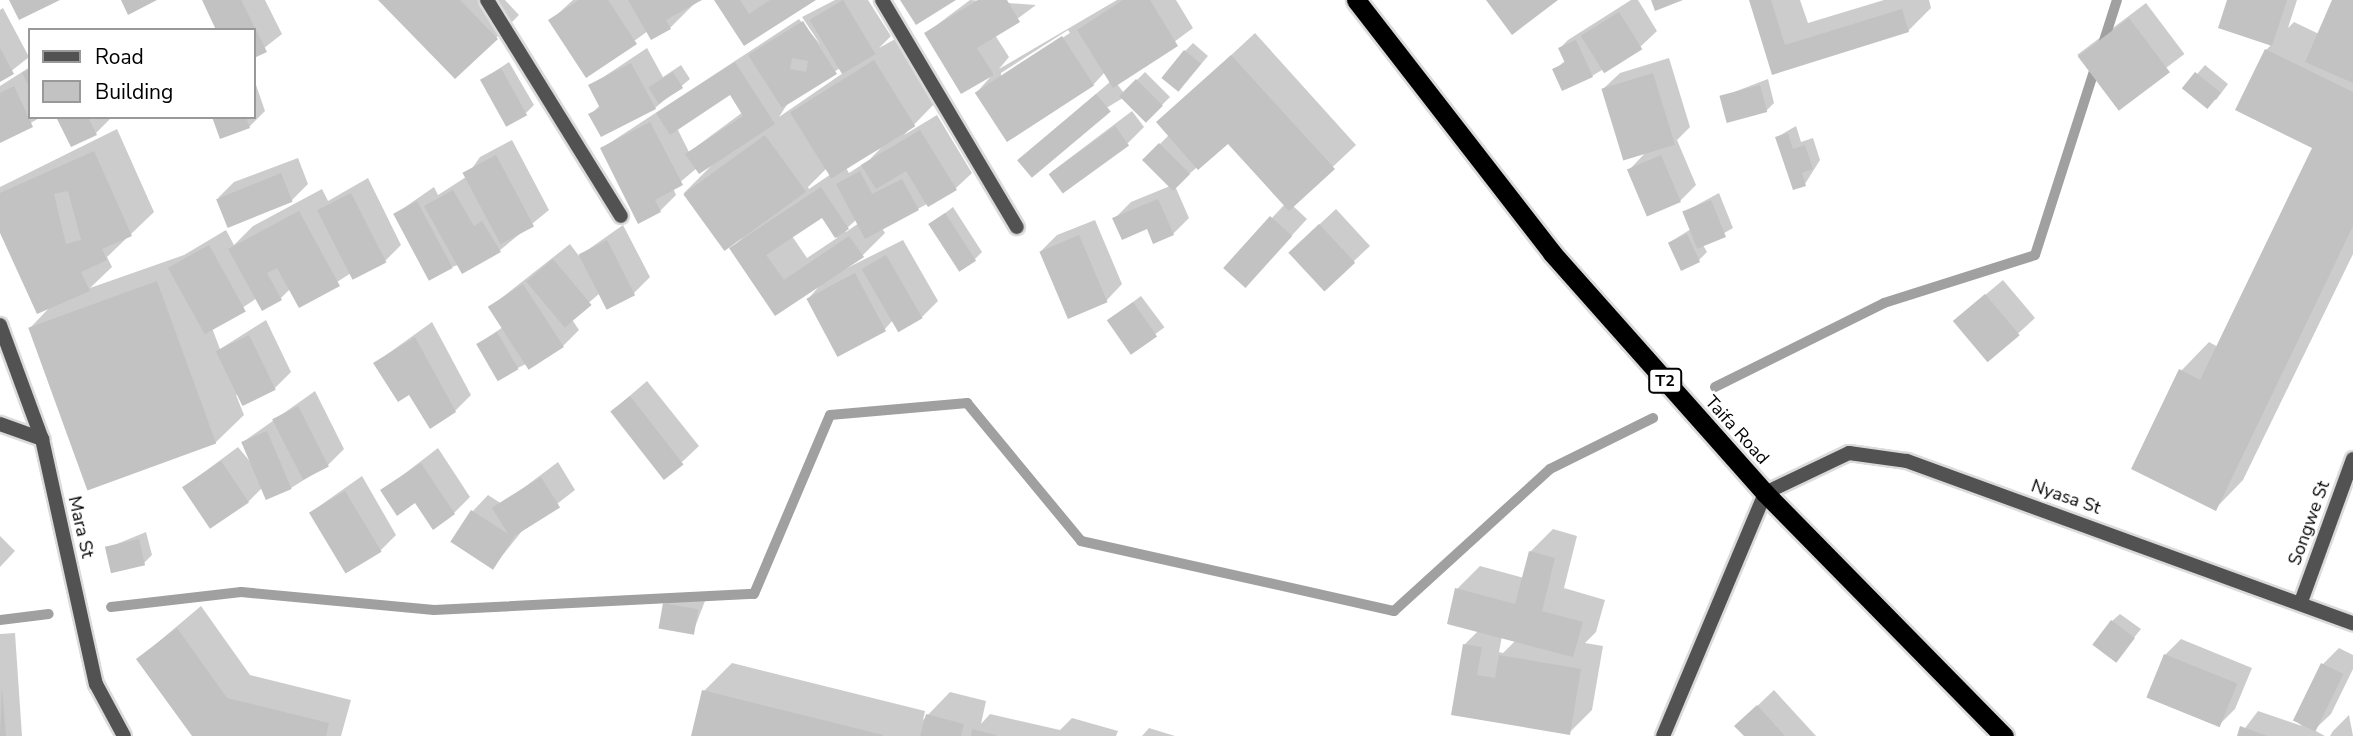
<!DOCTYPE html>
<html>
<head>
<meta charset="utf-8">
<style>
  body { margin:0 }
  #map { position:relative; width:2353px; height:736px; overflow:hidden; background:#fff; font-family:"Nunito Sans",sans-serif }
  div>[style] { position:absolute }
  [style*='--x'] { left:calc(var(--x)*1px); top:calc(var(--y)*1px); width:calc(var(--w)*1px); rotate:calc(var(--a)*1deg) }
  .shadow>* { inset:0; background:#0003; transform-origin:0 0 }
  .stream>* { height:10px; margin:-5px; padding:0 5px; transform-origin:5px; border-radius:5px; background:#a0a0a0 }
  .building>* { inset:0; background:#c2c2c2; transform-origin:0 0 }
  .roads { filter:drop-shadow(2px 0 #dbdbdb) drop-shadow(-2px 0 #dbdbdb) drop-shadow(0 2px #dbdbdb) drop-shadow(0 -2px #dbdbdb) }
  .minor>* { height:14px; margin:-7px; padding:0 7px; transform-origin:7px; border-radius:7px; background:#525252 }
  .trunk>* { height:19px; margin:-9.5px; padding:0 9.5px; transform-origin:9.5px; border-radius:9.5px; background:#000 }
  span { translate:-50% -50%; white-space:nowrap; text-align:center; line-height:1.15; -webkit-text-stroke:5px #fff; paint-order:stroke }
  .shield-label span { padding:2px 5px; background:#fff; border:2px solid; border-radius:5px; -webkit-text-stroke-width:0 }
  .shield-label { font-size:16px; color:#000; font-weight:700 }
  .street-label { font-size:18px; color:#000 }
  .legend { position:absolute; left:28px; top:28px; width:228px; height:91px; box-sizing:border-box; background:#fff; border:2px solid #999; margin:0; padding:9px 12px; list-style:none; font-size:21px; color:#000 }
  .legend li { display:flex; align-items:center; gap:14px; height:35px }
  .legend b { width:35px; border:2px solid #999 }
</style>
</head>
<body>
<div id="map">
  <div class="shadow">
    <div style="clip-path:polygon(204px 0,265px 0,282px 34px,254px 56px,254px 30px)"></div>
    <div style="clip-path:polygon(381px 0,505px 0,519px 15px,496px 38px)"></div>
    <div style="clip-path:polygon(573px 0,698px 0,670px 28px,648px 31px,587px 75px,550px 21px)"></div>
    <div style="clip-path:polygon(716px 0,813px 0,744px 44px)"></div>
    <div style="clip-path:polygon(evenodd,835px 0,868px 0,891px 36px,879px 48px,897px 38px,937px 101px,904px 135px,937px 115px,972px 173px,955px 189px,882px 228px,885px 233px,862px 256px,835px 274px,903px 240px,938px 301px,922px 317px,893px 320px,884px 330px,808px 299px,821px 284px,776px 314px,732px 248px,744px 236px,684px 193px,713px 164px,697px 168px,673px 188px,676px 195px,660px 211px,602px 148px,799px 19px,820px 44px,802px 17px,835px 0,840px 68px,843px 73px,779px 117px,788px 103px,840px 68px,835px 0,730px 93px,743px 112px,689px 152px,677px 128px,730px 93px,835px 0,881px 148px,869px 160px,849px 173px,846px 168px,881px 148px,835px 0,827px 168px,831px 174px,809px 189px,808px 187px,827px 168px,835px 0,822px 216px,837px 238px,807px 258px,792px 236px,822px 216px,835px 0,857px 219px,859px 223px,846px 232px,845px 230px,857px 219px)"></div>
    <div style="clip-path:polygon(evenodd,970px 0,1036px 5px,995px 35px,1009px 57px,999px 69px,1117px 0,1176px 0,1193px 28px,1117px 84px,1124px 93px,1145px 72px,1170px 97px,1146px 121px,1123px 98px,1019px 160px,1111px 81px,1105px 72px,1093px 85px,977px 92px,994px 73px,961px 92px,926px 33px,970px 0,1068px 30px,1070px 33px,1001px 77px,1001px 73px,1068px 30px)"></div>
    <div style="clip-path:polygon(1631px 0,1638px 0,1657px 31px,1640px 47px,1592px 76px,1554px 70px,1566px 60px,1560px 48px,1568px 40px)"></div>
    <div style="clip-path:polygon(1751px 0,1800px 0,1808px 23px,1884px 0,1929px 0,1931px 8px,1908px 31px,1774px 73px)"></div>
    <div style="clip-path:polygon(2229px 0,2297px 0,2288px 28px,2294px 22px,2319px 34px,2333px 0,2353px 0,2353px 254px,2243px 480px,2215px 509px,2181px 371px,2209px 342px,2218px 347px,2314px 147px,2266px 50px,2272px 44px)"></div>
    <div style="left:2146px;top:3px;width:64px;height:86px;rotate:53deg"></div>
    <div style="clip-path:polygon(3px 8px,29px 57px,0 80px,0 10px)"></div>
    <div style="clip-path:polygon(1255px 33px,1356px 145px,1292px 205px,1307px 219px,1261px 269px,1225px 268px,1285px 204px,1228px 141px,1175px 186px,1189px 218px,1173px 234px,1115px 218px,1131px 202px,1170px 186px,1144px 160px,1169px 135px,1158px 123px)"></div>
    <div style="clip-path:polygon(1193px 43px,1208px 56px,1186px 82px,1185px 51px)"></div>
    <div style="clip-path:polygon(647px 48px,663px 77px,681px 65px,690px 79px,655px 108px,591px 114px,600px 105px,590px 86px)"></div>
    <div style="clip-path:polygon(1669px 58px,1690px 127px,1677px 140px,1696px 185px,1680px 201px,1629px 170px,1648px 150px,1603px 89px,1620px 73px)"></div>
    <div style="clip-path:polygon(509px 62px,534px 105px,526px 113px,482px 80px)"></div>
    <div style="clip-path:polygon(2205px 65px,2228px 84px,2216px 100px,2184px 89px)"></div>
    <div style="clip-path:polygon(30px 67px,30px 117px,41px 117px,0 141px,0 86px)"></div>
    <div style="clip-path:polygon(254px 79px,265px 111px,249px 127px,214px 117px,254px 117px)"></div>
    <div style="clip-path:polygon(1768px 79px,1774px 103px,1766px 111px,1721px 97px)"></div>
    <div style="clip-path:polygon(1132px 111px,1144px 127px,1128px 143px,1050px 173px)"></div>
    <div style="clip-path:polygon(58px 117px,112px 117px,96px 133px)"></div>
    <div style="clip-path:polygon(1796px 126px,1801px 142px,1813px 138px,1820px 160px,1805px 184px,1777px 137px)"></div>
    <div style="clip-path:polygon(117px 129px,154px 212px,107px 257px,112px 267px,90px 288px,184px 255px,226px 230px,234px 245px,253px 226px,322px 189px,328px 201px,368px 178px,401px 245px,385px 261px,351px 273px,300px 306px,290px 289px,281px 298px,257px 298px,212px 328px,220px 349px,266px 320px,291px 372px,275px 388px,236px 395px,244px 415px,215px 443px,30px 328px,51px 306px,0 229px,0 187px)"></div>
    <div style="clip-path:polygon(512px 140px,549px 210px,499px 251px,452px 267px,395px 214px,434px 187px,438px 195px,466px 177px,480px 157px)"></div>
    <div style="clip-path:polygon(298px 158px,308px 184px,292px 200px,218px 198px,234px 182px)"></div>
    <div style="clip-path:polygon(1719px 193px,1733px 228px,1703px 245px,1707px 252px,1699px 260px,1670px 242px,1691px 229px,1684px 212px)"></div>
    <div style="clip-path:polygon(953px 207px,982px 252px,974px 260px,930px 225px)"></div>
    <div style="clip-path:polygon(1336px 209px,1370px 246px,1324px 289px,1307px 236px)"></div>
    <div style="clip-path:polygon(1095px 220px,1122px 284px,1106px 301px,1041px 251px,1057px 235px)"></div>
    <div style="clip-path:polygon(623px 225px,650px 277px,634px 293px,600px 293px,571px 318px,579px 330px,563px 346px,497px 378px,478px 344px,503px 327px,490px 307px,570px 244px,579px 256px)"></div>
    <div style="clip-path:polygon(2003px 280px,2035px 318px,1989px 360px,1972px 306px)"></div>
    <div style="left:1141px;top:296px;width:39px;height:41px;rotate:53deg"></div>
    <div style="clip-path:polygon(432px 322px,471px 395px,455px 411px,410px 393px,375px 363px)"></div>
    <div style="clip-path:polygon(647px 381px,699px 446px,682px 462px,612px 411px)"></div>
    <div style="clip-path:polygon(315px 391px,344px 449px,328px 465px,291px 488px,262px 488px,248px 502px,184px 487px,238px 447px,252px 464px,243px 442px)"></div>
    <div style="clip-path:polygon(438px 448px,470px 497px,454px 513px,382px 491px)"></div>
    <div style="clip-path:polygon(558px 462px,575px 490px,522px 531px,493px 567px,472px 512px,488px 495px,502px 504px)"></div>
    <div style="clip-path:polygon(362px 476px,396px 535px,380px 551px,311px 512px)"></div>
    <div style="clip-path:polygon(evenodd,1553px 529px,1577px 536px,1564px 588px,1605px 600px,1596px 632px,1585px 643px,1603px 646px,1592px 710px,1569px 733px,1453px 714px,1464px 645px,1479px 630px,1457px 589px,1480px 566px,1524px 578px,1530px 552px,1553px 529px,1502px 636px,1516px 640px,1503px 653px,1499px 652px,1502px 636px)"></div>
    <div style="clip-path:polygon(146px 532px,152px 555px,144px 563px,107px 548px)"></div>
    <div style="clip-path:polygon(0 536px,15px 551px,0 567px)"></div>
    <div style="clip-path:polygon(672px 596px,705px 601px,693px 632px,664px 604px)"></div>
    <div style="clip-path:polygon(201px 606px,250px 675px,351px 700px,341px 736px,195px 736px,138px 659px)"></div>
    <div style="clip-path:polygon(2120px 614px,2141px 629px,2116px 660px,2112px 621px)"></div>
    <div style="clip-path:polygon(15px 633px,22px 736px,0 736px,0 634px)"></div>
    <div style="clip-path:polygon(2181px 639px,2252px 668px,2235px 709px,2219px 725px,2165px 655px)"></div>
    <div style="clip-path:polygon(2339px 648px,2353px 655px,2353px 669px,2331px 714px,2314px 730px,2325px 736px,2239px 736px,2258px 711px,2302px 726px,2295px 720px,2323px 664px)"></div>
    <div style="clip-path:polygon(732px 663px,925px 711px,923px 720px,950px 692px,986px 701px,981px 724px,990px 714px,1060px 730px,1072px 718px,1118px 731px,1116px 736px,693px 736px,704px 691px)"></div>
    <div style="clip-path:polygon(1774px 690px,1816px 736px,1746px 736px,1753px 710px)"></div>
    <div style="clip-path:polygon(2349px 715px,2353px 736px,2330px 736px,2333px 731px)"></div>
    <div style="clip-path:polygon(1149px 728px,1175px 736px,1142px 736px)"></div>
  </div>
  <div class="stream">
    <div style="--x:2101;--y:50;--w:52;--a:-72.3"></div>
    <div style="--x:1715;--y:387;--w:189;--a:-26.4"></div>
    <div style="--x:1884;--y:303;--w:158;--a:-17.6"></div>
    <div style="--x:2035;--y:255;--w:200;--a:-72.2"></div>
    <div style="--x:111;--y:607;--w:131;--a:-6.6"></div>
    <div style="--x:241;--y:592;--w:194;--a:5.3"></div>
    <div style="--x:434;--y:610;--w:320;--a:-2.9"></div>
    <div style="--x:754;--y:594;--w:194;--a:-67"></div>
    <div style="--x:830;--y:415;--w:138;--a:-5"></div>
    <div style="--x:967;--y:403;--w:179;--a:50.4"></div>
    <div style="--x:1081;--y:541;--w:321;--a:12.6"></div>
    <div style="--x:1394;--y:611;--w:211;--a:-42.3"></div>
    <div style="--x:1550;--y:469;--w:115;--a:-26.3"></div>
    <div style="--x:0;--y:620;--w:49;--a:-7"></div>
  </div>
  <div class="building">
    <div style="clip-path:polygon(9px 0,60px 0,19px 20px)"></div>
    <div style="clip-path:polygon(121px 0,157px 0,128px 15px)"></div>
    <div style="clip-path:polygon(202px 0,241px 0,267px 52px,254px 58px,254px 30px,216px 30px)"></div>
    <div style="clip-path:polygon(378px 0,460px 0,498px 39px,455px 79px)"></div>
    <div style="clip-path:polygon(579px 0,608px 0,637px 44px,586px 78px,548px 20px)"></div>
    <div style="clip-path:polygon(628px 0,702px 0,666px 20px,671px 29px,651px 40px)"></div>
    <div style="clip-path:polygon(714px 0,740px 0,749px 14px,770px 0,816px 0,744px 46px)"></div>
    <div style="left:843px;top:0;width:63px;height:39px;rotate:59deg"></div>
    <div style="clip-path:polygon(900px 0,956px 0,916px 25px)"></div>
    <div style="clip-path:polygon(978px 0,1007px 0,1020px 22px,977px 48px,994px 75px,961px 94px,924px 33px)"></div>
    <div style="clip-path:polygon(1123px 0,1150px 0,1178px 46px,1113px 88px,1077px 30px)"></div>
    <div style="clip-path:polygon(1486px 0,1558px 0,1512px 35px)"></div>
    <div style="clip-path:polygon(1651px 0,1683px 0,1655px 11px)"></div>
    <div style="clip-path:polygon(1749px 0,1771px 0,1785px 45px,1902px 9px,1909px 32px,1772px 75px)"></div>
    <div style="clip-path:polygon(2227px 0,2287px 0,2272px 46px,2218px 28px)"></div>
    <div style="clip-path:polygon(2332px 0,2353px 0,2353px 83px,2305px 62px)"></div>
    <div style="left:1619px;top:12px;width:44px;height:45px;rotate:58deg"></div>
    <div style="left:2129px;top:18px;width:68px;height:64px;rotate:53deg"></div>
    <div style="clip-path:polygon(evenodd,803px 21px,837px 74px,782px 108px,748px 55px,803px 21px,792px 58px,808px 61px,806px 72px,790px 69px,792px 58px)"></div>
    <div style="left:1062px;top:36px;width:59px;height:104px;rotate:57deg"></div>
    <div style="clip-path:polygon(1576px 40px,1593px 77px,1562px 91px,1552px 69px,1565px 63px,1558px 48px)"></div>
    <div style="clip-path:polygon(0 48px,14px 74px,0 82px)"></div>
    <div style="clip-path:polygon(2265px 49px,2353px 92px,2353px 226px,2216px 511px,2131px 469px,2179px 369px,2200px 380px,2312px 148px,2235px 110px)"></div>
    <div style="left:1184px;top:50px;width:22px;height:36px;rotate:39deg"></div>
    <div style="clip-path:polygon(1231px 55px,1335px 169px,1289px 211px,1228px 144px,1198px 170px,1156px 122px)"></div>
    <div style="left:874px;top:60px;width:78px;height:99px;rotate:58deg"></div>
    <div style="clip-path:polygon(735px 62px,775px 124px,699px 174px,685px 154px,743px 116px,730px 95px,670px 135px,656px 113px)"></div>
    <div style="clip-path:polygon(631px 63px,656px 109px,601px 137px,588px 114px,600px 108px,588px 85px)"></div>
    <div style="left:501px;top:68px;width:54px;height:24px;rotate:61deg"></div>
    <div style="clip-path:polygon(30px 69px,30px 89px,22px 73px)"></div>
    <div style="left:673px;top:72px;width:19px;height:29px;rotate:58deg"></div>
    <div style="left:2195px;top:72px;width:33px;height:21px;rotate:39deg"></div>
    <div style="left:1653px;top:73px;width:75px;height:54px;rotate:73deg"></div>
    <div style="left:1136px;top:79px;width:38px;height:24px;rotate:45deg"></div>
    <div style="left:1760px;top:85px;width:28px;height:42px;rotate:75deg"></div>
    <div style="clip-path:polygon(14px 86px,33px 127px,0 143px,0 93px)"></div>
    <div style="left:1096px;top:94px;width:23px;height:103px;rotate:50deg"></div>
    <div style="clip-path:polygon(56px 117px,88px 117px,97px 135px,71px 147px)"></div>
    <div style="clip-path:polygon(212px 117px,246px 117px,250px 128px,220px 139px)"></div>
    <div style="clip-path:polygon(650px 122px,683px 185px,655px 200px,661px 212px,638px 224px,600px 148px)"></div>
    <div style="left:1115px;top:126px;width:24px;height:82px;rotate:54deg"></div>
    <div style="clip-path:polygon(920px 130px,957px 190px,928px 207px,906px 171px,876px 189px,861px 165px)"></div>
    <div style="clip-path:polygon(1788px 133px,1793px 149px,1805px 145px,1813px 169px,1802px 173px,1806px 186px,1793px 190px,1775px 137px)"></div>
    <div style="left:765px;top:135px;width:70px;height:101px;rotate:54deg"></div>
    <div style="left:1159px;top:143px;width:44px;height:24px;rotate:45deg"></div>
    <div style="clip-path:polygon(evenodd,94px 151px,132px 236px,102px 249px,107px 260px,81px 272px,90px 291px,37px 314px,0 233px,0 193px,94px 151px,68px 191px,81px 240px,66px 244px,54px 194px,68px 191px)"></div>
    <div style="left:496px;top:155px;width:81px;height:38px;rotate:62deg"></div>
    <div style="left:1661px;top:155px;width:51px;height:37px;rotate:67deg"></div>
    <div style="clip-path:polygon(860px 171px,872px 194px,902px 179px,919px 210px,865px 239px,836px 184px)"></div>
    <div style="left:281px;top:173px;width:31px;height:70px;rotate:68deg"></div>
    <div style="clip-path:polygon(821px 187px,849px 229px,835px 238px,822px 218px,766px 255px,784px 280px,849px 236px,864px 257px,775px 316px,729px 248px)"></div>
    <div style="clip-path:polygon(453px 190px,474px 226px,482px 221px,501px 252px,462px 274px,424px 206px)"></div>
    <div style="left:351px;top:193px;width:78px;height:38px;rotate:63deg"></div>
    <div style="clip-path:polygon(1158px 199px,1174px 235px,1153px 244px,1147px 229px,1122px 240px,1112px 218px)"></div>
    <div style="left:1711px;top:200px;width:40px;height:31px;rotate:68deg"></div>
    <div style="left:417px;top:201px;width:76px;height:27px;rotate:62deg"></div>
    <div style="clip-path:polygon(299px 211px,340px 286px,299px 308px,277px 268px,267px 273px,282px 300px,262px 311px,228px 249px)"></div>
    <div style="left:945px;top:213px;width:57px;height:20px;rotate:57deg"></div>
    <div style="left:1270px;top:216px;width:30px;height:70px;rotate:42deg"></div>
    <div style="left:1319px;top:224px;width:53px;height:42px;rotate:47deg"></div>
    <div style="left:1687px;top:234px;width:31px;height:21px;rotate:65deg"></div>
    <div style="left:1079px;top:235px;width:73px;height:43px;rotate:67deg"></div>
    <div style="left:607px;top:240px;width:62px;height:32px;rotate:63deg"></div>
    <div style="left:209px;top:245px;width:76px;height:47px;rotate:61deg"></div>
    <div style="left:886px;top:255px;width:73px;height:28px;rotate:60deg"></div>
    <div style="left:553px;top:259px;width:60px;height:35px;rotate:50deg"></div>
    <div style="left:855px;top:273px;width:66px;height:55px;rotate:62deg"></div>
    <div style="left:157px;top:281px;width:173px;height:137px;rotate:70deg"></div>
    <div style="left:523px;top:284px;width:75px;height:42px;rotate:57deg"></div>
    <div style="left:1985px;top:294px;width:54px;height:42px;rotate:50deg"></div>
    <div style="left:1133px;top:302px;width:42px;height:32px;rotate:55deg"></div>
    <div style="left:497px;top:332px;width:43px;height:24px;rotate:60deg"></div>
    <div style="left:249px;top:335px;width:61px;height:37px;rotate:64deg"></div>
    <div style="clip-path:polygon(415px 337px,456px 412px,430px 429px,409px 395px,398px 402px,373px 363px)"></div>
    <div style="left:630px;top:396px;width:87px;height:25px;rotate:52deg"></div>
    <div style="left:298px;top:406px;width:68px;height:29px;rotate:63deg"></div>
    <div style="left:267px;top:431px;width:63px;height:28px;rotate:67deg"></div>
    <div style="left:221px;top:461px;width:50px;height:47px;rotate:56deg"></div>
    <div style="clip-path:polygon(421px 463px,455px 514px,433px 530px,415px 503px,397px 516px,380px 490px)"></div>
    <div style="left:541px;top:477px;width:36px;height:58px;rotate:58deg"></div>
    <div style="left:345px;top:491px;width:71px;height:42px;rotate:59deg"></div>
    <div style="left:471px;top:510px;width:51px;height:38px;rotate:33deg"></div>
    <div style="left:139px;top:539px;width:27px;height:35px;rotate:77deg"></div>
    <div style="clip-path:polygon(1529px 551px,1555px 558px,1542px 611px,1583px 622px,1573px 657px,1447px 624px,1455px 588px,1515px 604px)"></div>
    <div style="left:663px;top:603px;width:36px;height:26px;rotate:10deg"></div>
    <div style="left:2111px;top:620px;width:30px;height:31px;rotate:37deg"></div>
    <div style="clip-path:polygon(177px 628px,227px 698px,329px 723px,326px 736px,192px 736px,136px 659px)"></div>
    <div style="clip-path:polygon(1463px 644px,1482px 647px,1477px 675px,1495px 678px,1499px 655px,1581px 669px,1570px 735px,1451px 715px)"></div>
    <div style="left:2164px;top:654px;width:79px;height:47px;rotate:22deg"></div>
    <div style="left:2321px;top:663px;width:25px;height:64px;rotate:26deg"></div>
    <div style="clip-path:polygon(2px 687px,6px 736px,0 736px)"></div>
    <div style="clip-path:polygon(702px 690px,883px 735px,883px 736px,691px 736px)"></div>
    <div style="clip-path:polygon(1757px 705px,1785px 736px,1744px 736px,1734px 726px)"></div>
    <div style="clip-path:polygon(926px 714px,964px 724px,961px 736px,920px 736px)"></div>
    <div style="clip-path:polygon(2240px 726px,2267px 736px,2237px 736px)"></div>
    <div style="clip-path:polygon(972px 729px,996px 735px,996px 736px,971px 736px)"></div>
  </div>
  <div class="roads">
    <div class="minor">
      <div style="--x:487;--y:0;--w:254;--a:58.2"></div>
      <div style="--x:882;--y:0;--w:264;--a:59.3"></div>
      <div style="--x:0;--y:325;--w:121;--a:69.8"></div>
      <div style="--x:42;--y:439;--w:251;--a:77.6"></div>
      <div style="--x:96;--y:684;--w:59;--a:61.7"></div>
      <div style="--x:0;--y:424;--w:45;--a:19.7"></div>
      <div style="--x:2302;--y:599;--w:149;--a:-70"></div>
      <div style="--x:1663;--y:736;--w:264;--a:-67.2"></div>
      <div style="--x:1765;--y:493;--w:93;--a:-25.5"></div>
      <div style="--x:1849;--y:453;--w:59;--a:7.9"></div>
      <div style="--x:1907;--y:461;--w:475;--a:20"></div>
    </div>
    <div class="trunk">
      <div style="--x:1356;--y:0;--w:320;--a:52.2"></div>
      <div style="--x:1552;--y:253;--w:321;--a:48.4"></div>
      <div style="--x:1765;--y:493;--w:341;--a:45.5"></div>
    </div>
  </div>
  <div class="shield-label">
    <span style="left:1665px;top:381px">T2</span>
  </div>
  <div class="street-label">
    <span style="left:1737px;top:430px;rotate:48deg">Taifa Road</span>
    <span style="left:2066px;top:497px;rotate:19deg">Nyasa St</span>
    <span style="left:2309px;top:523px;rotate:-70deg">Songwe St</span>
    <span style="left:81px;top:527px;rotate:77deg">Mara St</span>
  </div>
  <ul class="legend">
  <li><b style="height:9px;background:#525252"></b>Road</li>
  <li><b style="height:19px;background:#c2c2c2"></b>Building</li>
  </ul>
</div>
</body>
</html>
